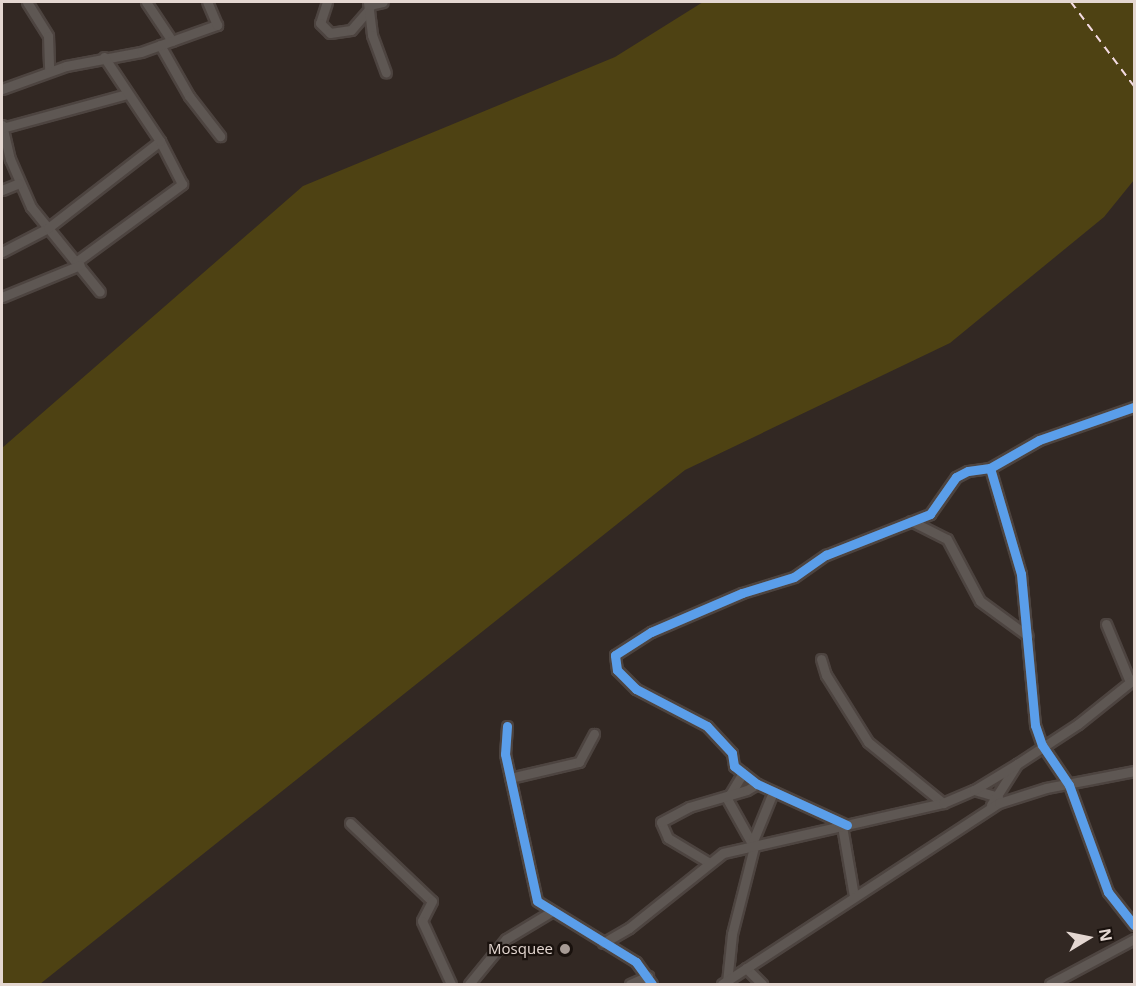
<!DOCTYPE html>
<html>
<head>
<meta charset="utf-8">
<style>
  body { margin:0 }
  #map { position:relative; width:1136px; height:986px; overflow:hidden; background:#322823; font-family:"Open Sans",sans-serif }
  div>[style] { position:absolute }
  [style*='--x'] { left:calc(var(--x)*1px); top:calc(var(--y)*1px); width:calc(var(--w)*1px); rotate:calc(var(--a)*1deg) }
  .green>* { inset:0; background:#4e4213 }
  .ferry>* { height:1.5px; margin-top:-0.75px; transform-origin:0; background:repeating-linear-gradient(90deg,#f4dbe2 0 8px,transparent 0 14px) }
  .roads { filter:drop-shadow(2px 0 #4d4440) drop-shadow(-2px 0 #4d4440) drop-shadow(0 2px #4d4440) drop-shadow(0 -2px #4d4440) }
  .minor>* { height:9px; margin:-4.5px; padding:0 4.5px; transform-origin:4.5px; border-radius:4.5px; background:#5e5753 }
  .cycleway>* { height:9px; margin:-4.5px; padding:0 4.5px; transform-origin:4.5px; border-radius:4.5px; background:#5a9eea }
  .dots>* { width:16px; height:16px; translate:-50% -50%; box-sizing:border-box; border:3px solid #19110d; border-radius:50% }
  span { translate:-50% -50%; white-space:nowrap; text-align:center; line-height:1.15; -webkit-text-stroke:4.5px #19110d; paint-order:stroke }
  .poi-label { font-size:15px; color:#e4d7d1 }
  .right { translate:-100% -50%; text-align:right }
  .frame { position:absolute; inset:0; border:3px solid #e4d7d1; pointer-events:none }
  .north { position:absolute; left:1058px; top:908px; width:60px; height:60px; -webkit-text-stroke:4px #19110d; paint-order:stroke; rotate:80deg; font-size:16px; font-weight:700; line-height:24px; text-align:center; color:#e4d7d1 }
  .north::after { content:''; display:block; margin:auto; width:21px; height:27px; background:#e4d7d1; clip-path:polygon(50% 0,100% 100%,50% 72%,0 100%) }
</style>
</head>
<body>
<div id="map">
  <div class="green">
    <div style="clip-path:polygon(703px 2px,1134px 2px,1134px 180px,1104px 217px,950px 343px,685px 470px,40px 984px,2px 984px,2px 448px,303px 186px,615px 57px)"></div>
  </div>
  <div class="ferry">
    <div style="--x:1071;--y:2;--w:105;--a:53.1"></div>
  </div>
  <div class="roads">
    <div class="minor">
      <div style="--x:27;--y:2;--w:40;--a:58"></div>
      <div style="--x:48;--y:36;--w:35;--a:88"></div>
      <div style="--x:146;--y:2;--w:47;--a:56.3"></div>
      <div style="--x:327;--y:2;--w:22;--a:108"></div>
      <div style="--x:320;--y:23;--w:14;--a:45"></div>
      <div style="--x:330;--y:33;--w:21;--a:-8"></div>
      <div style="--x:351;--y:30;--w:28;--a:-49"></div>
      <div style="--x:368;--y:2;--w:33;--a:83"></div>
      <div style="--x:372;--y:35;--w:40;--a:69.8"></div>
      <div style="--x:369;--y:5;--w:14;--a:-12"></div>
      <div style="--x:160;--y:45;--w:59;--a:60.4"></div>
      <div style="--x:189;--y:96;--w:51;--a:52.2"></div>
      <div style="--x:2;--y:89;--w:68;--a:-19.8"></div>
      <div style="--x:66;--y:66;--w:76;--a:-10.6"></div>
      <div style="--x:141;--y:52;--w:81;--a:-19.6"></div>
      <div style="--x:217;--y:25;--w:25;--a:-113"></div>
      <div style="--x:2;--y:125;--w:35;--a:77"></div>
      <div style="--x:10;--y:159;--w:52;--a:66.4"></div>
      <div style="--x:31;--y:207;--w:109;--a:50.9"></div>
      <div style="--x:2;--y:128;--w:130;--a:-15.2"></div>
      <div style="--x:2;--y:190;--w:18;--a:-22"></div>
      <div style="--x:2;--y:252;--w:52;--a:-27.6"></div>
      <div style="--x:48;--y:228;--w:142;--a:-37.8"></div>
      <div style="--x:76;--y:262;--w:132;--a:-36.3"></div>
      <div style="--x:182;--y:184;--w:48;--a:-117.1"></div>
      <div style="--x:160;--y:141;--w:101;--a:-123.7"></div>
      <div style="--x:2;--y:297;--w:84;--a:-22.3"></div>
      <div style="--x:990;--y:468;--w:110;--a:73.7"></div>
      <div style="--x:1021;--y:574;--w:152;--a:84.7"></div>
      <div style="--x:1035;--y:725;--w:21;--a:71"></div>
      <div style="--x:1042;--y:745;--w:48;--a:56"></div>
      <div style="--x:1069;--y:785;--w:114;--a:70"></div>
      <div style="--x:1108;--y:892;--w:42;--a:51.8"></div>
      <div style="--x:911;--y:521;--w:40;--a:26.6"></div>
      <div style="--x:947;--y:539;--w:70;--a:62"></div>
      <div style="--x:980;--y:601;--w:59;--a:36.1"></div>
      <div style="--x:1106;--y:624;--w:63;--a:67.5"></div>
      <div style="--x:821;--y:659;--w:17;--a:73"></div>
      <div style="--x:826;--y:675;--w:79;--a:57.9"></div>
      <div style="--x:868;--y:742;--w:97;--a:39.1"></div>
      <div style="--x:507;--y:726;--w:28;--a:94"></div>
      <div style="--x:505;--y:754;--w:150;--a:77.7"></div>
      <div style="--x:537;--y:901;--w:116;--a:31.6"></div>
      <div style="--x:636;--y:962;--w:27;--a:54"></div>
      <div style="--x:510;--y:778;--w:71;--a:-13.1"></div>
      <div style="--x:579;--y:762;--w:32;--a:-62"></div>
      <div style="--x:974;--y:790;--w:25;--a:16"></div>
      <div style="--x:729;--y:796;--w:27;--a:-59"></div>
      <div style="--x:726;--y:797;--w:57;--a:60.8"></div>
      <div style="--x:754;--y:847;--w:90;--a:104.2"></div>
      <div style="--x:732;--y:934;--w:48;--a:95.9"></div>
      <div style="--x:991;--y:805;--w:49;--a:-57.6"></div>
      <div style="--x:1017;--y:764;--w:73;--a:-33.3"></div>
      <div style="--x:1078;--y:724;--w:72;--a:-38.8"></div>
      <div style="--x:350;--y:823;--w:113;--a:43.6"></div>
      <div style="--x:432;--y:901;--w:22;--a:117"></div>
      <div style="--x:422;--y:921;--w:69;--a:65.3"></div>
      <div style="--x:847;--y:825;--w:99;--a:-155.5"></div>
      <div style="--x:757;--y:784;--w:29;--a:-142"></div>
      <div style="--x:734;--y:766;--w:13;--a:-99"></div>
      <div style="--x:732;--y:753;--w:37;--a:-133"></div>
      <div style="--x:707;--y:726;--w:80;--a:-152.5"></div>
      <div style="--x:636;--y:689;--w:27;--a:-135"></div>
      <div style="--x:617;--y:670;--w:15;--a:-98"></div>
      <div style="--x:615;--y:655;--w:43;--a:-32.6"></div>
      <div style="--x:651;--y:632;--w:99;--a:-23.2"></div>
      <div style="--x:742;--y:593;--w:54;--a:-17.1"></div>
      <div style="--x:794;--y:577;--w:39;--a:-35"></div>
      <div style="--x:826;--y:555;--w:112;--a:-21.5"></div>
      <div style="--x:930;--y:514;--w:45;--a:-54.9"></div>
      <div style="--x:956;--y:477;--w:13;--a:-27"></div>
      <div style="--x:968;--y:471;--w:22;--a:-8"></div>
      <div style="--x:990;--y:468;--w:56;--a:-29.7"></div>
      <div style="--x:1039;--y:440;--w:101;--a:-19.2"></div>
      <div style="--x:842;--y:826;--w:71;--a:80.3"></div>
      <div style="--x:753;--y:841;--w:53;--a:-67.8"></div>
      <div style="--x:708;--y:862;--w:47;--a:-149"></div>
      <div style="--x:668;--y:838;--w:17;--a:-114"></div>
      <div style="--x:661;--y:822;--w:32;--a:-28"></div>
      <div style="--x:689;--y:807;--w:60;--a:-16.3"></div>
      <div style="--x:747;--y:790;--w:12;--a:-31"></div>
      <div style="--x:603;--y:943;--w:30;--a:-30"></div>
      <div style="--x:629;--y:928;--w:120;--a:-38.6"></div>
      <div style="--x:723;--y:853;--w:226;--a:-12.8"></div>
      <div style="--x:943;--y:803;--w:34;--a:-23"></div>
      <div style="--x:974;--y:790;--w:50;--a:-31.2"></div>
      <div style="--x:746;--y:968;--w:23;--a:45"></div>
      <div style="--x:469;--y:984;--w:58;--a:-50.6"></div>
      <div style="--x:506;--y:939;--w:52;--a:-31"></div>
      <div style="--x:630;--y:984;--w:20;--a:-24"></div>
      <div style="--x:722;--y:984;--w:331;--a:-33.2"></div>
      <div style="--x:999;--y:803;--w:49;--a:-17.7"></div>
      <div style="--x:1046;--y:788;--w:90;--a:-10.9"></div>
      <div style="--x:1050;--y:984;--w:95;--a:-28.2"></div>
    </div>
  </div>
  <div class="cycleway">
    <div style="--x:990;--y:468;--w:110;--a:73.7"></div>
    <div style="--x:1021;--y:574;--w:152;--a:84.7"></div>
    <div style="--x:1035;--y:725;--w:21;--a:71"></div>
    <div style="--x:1042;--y:745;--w:48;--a:56"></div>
    <div style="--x:1069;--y:785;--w:114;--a:70"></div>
    <div style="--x:1108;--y:892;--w:42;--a:51.8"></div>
    <div style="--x:507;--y:726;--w:28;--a:94"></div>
    <div style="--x:505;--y:754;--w:150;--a:77.7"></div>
    <div style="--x:537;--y:901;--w:116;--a:31.6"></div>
    <div style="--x:636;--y:962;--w:27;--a:54"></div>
    <div style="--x:847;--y:825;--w:99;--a:-155.5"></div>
    <div style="--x:757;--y:784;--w:29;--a:-142"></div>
    <div style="--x:734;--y:766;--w:13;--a:-99"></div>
    <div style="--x:732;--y:753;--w:37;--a:-133"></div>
    <div style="--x:707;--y:726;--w:80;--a:-152.5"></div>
    <div style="--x:636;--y:689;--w:27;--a:-135"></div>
    <div style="--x:617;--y:670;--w:15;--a:-98"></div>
    <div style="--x:615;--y:655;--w:43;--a:-32.6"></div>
    <div style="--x:651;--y:632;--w:99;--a:-23.2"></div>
    <div style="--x:742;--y:593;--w:54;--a:-17.1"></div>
    <div style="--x:794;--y:577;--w:39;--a:-35"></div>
    <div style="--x:826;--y:555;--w:112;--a:-21.5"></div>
    <div style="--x:930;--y:514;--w:45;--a:-54.9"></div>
    <div style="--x:956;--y:477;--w:13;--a:-27"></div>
    <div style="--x:968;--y:471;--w:22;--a:-8"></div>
    <div style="--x:990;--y:468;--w:56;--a:-29.7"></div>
    <div style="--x:1039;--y:440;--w:101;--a:-19.2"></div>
  </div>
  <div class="dots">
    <div style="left:565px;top:949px;background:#a69a94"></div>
  </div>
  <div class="poi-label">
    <span class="right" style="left:553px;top:949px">Mosquee</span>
  </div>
  <div class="frame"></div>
  <div class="north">N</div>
</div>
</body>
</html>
